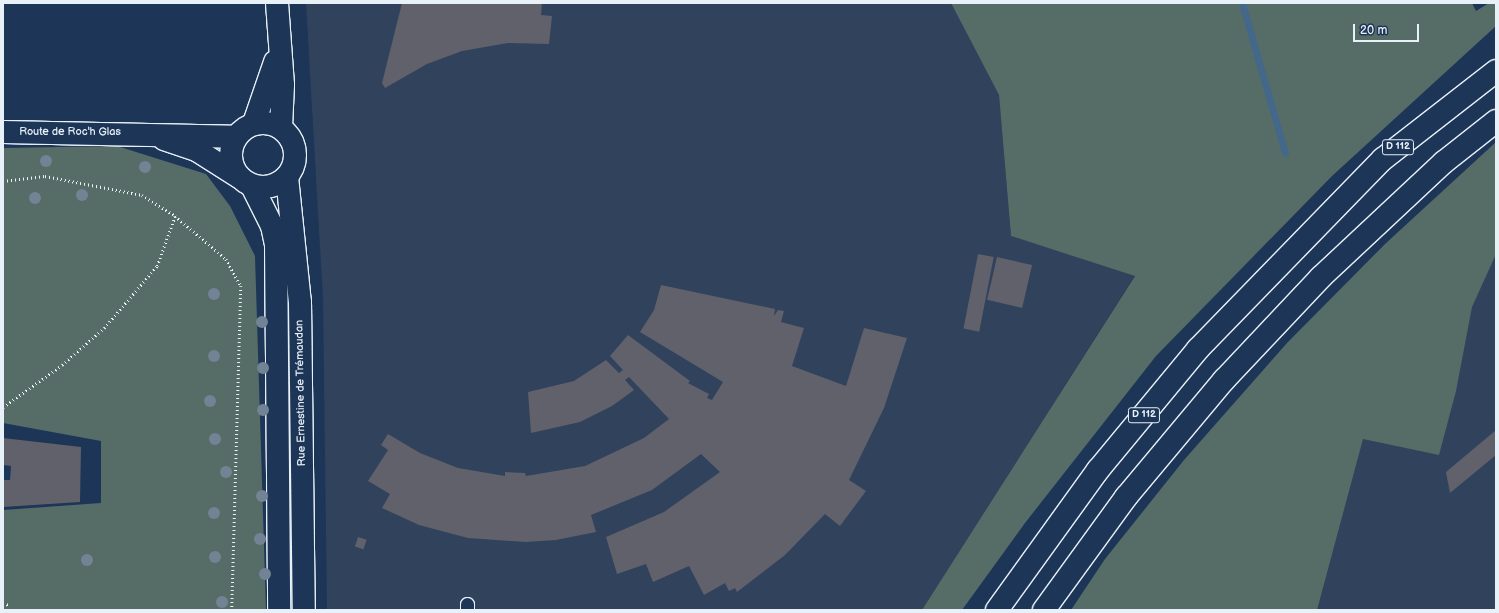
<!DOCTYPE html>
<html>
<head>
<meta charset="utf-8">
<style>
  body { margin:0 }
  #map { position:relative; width:1499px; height:613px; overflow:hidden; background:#1d3557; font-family:"Balsamiq Sans",sans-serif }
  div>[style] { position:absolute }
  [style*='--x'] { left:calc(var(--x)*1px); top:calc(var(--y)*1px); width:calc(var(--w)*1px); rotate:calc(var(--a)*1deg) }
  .built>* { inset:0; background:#31425d }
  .green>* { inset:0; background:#566c67 }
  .stream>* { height:7px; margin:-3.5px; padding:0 3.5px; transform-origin:3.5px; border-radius:3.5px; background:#43688a }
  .building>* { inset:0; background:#60616a; transform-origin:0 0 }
  .path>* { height:2.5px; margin-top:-1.25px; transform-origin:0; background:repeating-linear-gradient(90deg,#e8f1f8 0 1px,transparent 0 4px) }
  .roads { filter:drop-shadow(1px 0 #e8f1f8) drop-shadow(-1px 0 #e8f1f8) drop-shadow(0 1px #e8f1f8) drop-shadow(0 -1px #e8f1f8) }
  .service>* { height:13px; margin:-6.5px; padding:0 6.5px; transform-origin:6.5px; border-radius:6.5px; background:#1d3557 }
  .tertiary>* { height:22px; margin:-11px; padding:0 11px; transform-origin:11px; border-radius:11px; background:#1d3557 }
  .tertiary>.ring { margin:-11px; padding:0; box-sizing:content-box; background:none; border:22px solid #1d3557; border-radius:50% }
  .trunk>* { height:22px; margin:-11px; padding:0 11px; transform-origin:11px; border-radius:11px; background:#1d3557 }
  .trees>* { width:12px; height:12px; margin:-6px; border-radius:50%; background:#718394 }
  span { translate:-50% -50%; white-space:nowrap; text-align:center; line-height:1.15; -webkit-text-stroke:3px #1d3557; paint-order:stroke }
  .shield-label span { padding:1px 3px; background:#1d3557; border:1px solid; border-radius:3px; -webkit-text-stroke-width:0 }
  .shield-label { font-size:10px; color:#e8f1f8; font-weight:700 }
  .street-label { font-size:11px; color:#e8f1f8 }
  .frame { position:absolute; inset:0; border:4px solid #e8f1f8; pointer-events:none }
  .scale { position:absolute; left:1353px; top:24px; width:66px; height:18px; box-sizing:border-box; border:2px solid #e8f1f8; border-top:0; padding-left:5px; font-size:12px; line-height:14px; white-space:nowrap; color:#e8f1f8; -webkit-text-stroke:3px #1d3557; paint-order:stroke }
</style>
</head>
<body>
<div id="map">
  <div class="built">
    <div style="clip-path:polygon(306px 3px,951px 3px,999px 95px,1011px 236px,1135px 275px,922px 610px,327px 610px,323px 299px)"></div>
    <div style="clip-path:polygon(1496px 198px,1496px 610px,1312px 610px,1359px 434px)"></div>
  </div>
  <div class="green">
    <div style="clip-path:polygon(951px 3px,1472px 3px,1476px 11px,1489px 3px,1496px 3px,1496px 26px,1332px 176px,1156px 356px,1025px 523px,962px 610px,922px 610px,1135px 276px,1011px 236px,999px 95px)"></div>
    <div style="clip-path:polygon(1496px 142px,1496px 254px,1472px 307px,1456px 391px,1439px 455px,1363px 439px,1317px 610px,1071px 610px,1105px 559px,1184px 460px,1287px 343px,1385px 244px)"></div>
    <div style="clip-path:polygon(117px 146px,206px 174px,230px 206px,255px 256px,266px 610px,3px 610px,3px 510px,101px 503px,101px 441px,3px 423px,3px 148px)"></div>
  </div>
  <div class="stream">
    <div style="--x:1242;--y:3;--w:156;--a:74"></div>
  </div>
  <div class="building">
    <div style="clip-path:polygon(402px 3px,542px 3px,541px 15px,552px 16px,549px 44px,508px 43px,462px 51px,427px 64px,385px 88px,382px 83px)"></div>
    <div style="left:978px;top:254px;width:16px;height:76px;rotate:11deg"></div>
    <div style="left:997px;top:257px;width:36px;height:44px;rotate:13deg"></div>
    <div style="clip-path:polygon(661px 285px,775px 309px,774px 316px,778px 310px,784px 311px,781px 322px,804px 328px,792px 366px,846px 386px,864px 328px,907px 338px,884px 408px,849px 480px,866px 491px,840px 526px,825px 514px,785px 555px,737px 592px,735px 588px,729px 591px,725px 583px,704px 595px,689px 566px,653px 582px,646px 564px,617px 574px,606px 537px,664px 512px,720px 472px,701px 454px,652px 490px,591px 515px,596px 532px,556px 540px,526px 542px,468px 538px,419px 525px,382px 508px,390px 494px,368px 481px,388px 450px,381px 445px,388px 434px,420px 453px,458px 468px,505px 476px,505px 472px,525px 473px,526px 476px,585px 466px,644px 438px,669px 419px,629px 377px,625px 380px,634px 390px,612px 406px,580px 422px,531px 433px,528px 392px,574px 381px,606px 360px,619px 373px,623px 370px,610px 356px,628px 335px,690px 381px,688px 383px,709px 394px,707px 398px,712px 400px,723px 382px,640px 332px,654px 310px)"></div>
    <div style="clip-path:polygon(1496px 430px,1496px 455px,1450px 493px,1446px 472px)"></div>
    <div style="clip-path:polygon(3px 438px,81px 447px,80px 502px,3px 507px,3px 480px,10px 480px,11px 466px,3px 465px)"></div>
    <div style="left:358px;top:537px;width:9px;height:10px;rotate:18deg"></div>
  </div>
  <div class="path">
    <div style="--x:3;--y:181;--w:42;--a:-6.8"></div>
    <div style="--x:45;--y:176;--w:99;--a:11.1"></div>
    <div style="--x:142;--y:195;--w:39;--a:32"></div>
    <div style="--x:175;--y:216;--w:67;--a:40.1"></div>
    <div style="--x:226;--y:259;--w:31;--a:61"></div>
    <div style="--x:241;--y:286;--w:324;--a:91.6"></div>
    <div style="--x:3;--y:407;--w:72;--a:-35.4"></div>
    <div style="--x:62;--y:365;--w:56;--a:-41.4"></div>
    <div style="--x:104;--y:328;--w:82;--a:-49.5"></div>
    <div style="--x:157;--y:266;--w:53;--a:-70.2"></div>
    <div style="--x:3;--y:603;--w:6;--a:18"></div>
  </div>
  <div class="roads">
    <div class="service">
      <div style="--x:467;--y:604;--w:6;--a:90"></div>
    </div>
    <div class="tertiary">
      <div style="--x:277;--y:3;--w:82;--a:85.8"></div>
      <div style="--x:283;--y:85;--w:43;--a:92.7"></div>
      <div class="ring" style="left:231px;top:123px;width:42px;height:42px"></div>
      <div style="--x:254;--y:123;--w:65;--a:-71"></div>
      <div style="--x:3;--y:132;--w:232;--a:1.2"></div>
      <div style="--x:164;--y:139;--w:36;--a:19"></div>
      <div style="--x:198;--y:151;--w:49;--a:32.4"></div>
      <div style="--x:287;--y:177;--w:126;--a:84.1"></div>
      <div style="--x:300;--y:302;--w:308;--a:89.3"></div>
      <div style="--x:252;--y:186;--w:45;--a:63.4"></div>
      <div style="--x:272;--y:226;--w:19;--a:78"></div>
      <div style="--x:276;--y:245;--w:365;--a:89.5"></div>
    </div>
    <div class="trunk">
      <div style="--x:997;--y:610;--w:173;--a:-54.2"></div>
      <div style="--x:1098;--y:470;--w:157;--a:-50.4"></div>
      <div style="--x:1198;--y:349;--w:265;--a:-45.8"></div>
      <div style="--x:1383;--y:159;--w:143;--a:-37.9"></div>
      <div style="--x:1044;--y:610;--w:140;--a:-54"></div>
      <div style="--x:1126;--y:497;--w:153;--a:-50.1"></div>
      <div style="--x:1224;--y:380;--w:141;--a:-46.7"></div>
      <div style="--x:1321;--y:277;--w:168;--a:-43.1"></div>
      <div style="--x:1444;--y:162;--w:66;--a:-38.3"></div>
    </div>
  </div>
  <div class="trees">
    <div style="left:46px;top:161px"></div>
    <div style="left:145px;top:167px"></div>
    <div style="left:82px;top:195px"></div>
    <div style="left:35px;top:198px"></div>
    <div style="left:214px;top:294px"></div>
    <div style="left:262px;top:322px"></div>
    <div style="left:214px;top:356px"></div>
    <div style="left:263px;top:368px"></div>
    <div style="left:210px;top:401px"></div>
    <div style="left:263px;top:410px"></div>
    <div style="left:215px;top:439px"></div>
    <div style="left:226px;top:472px"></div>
    <div style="left:262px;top:496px"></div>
    <div style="left:214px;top:513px"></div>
    <div style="left:260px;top:539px"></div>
    <div style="left:215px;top:557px"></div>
    <div style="left:87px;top:560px"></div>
    <div style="left:265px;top:574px"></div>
    <div style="left:222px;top:602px"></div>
  </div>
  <div class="shield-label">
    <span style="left:1398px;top:147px">D 112</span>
    <span style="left:1144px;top:415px">D 112</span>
  </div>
  <div class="street-label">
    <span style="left:70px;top:132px">Route de Roc'h Glas</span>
    <span style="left:301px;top:393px;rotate:-91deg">Rue Ernestine de Trémaudan</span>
  </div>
  <div class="frame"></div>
  <div class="scale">20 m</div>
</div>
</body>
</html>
